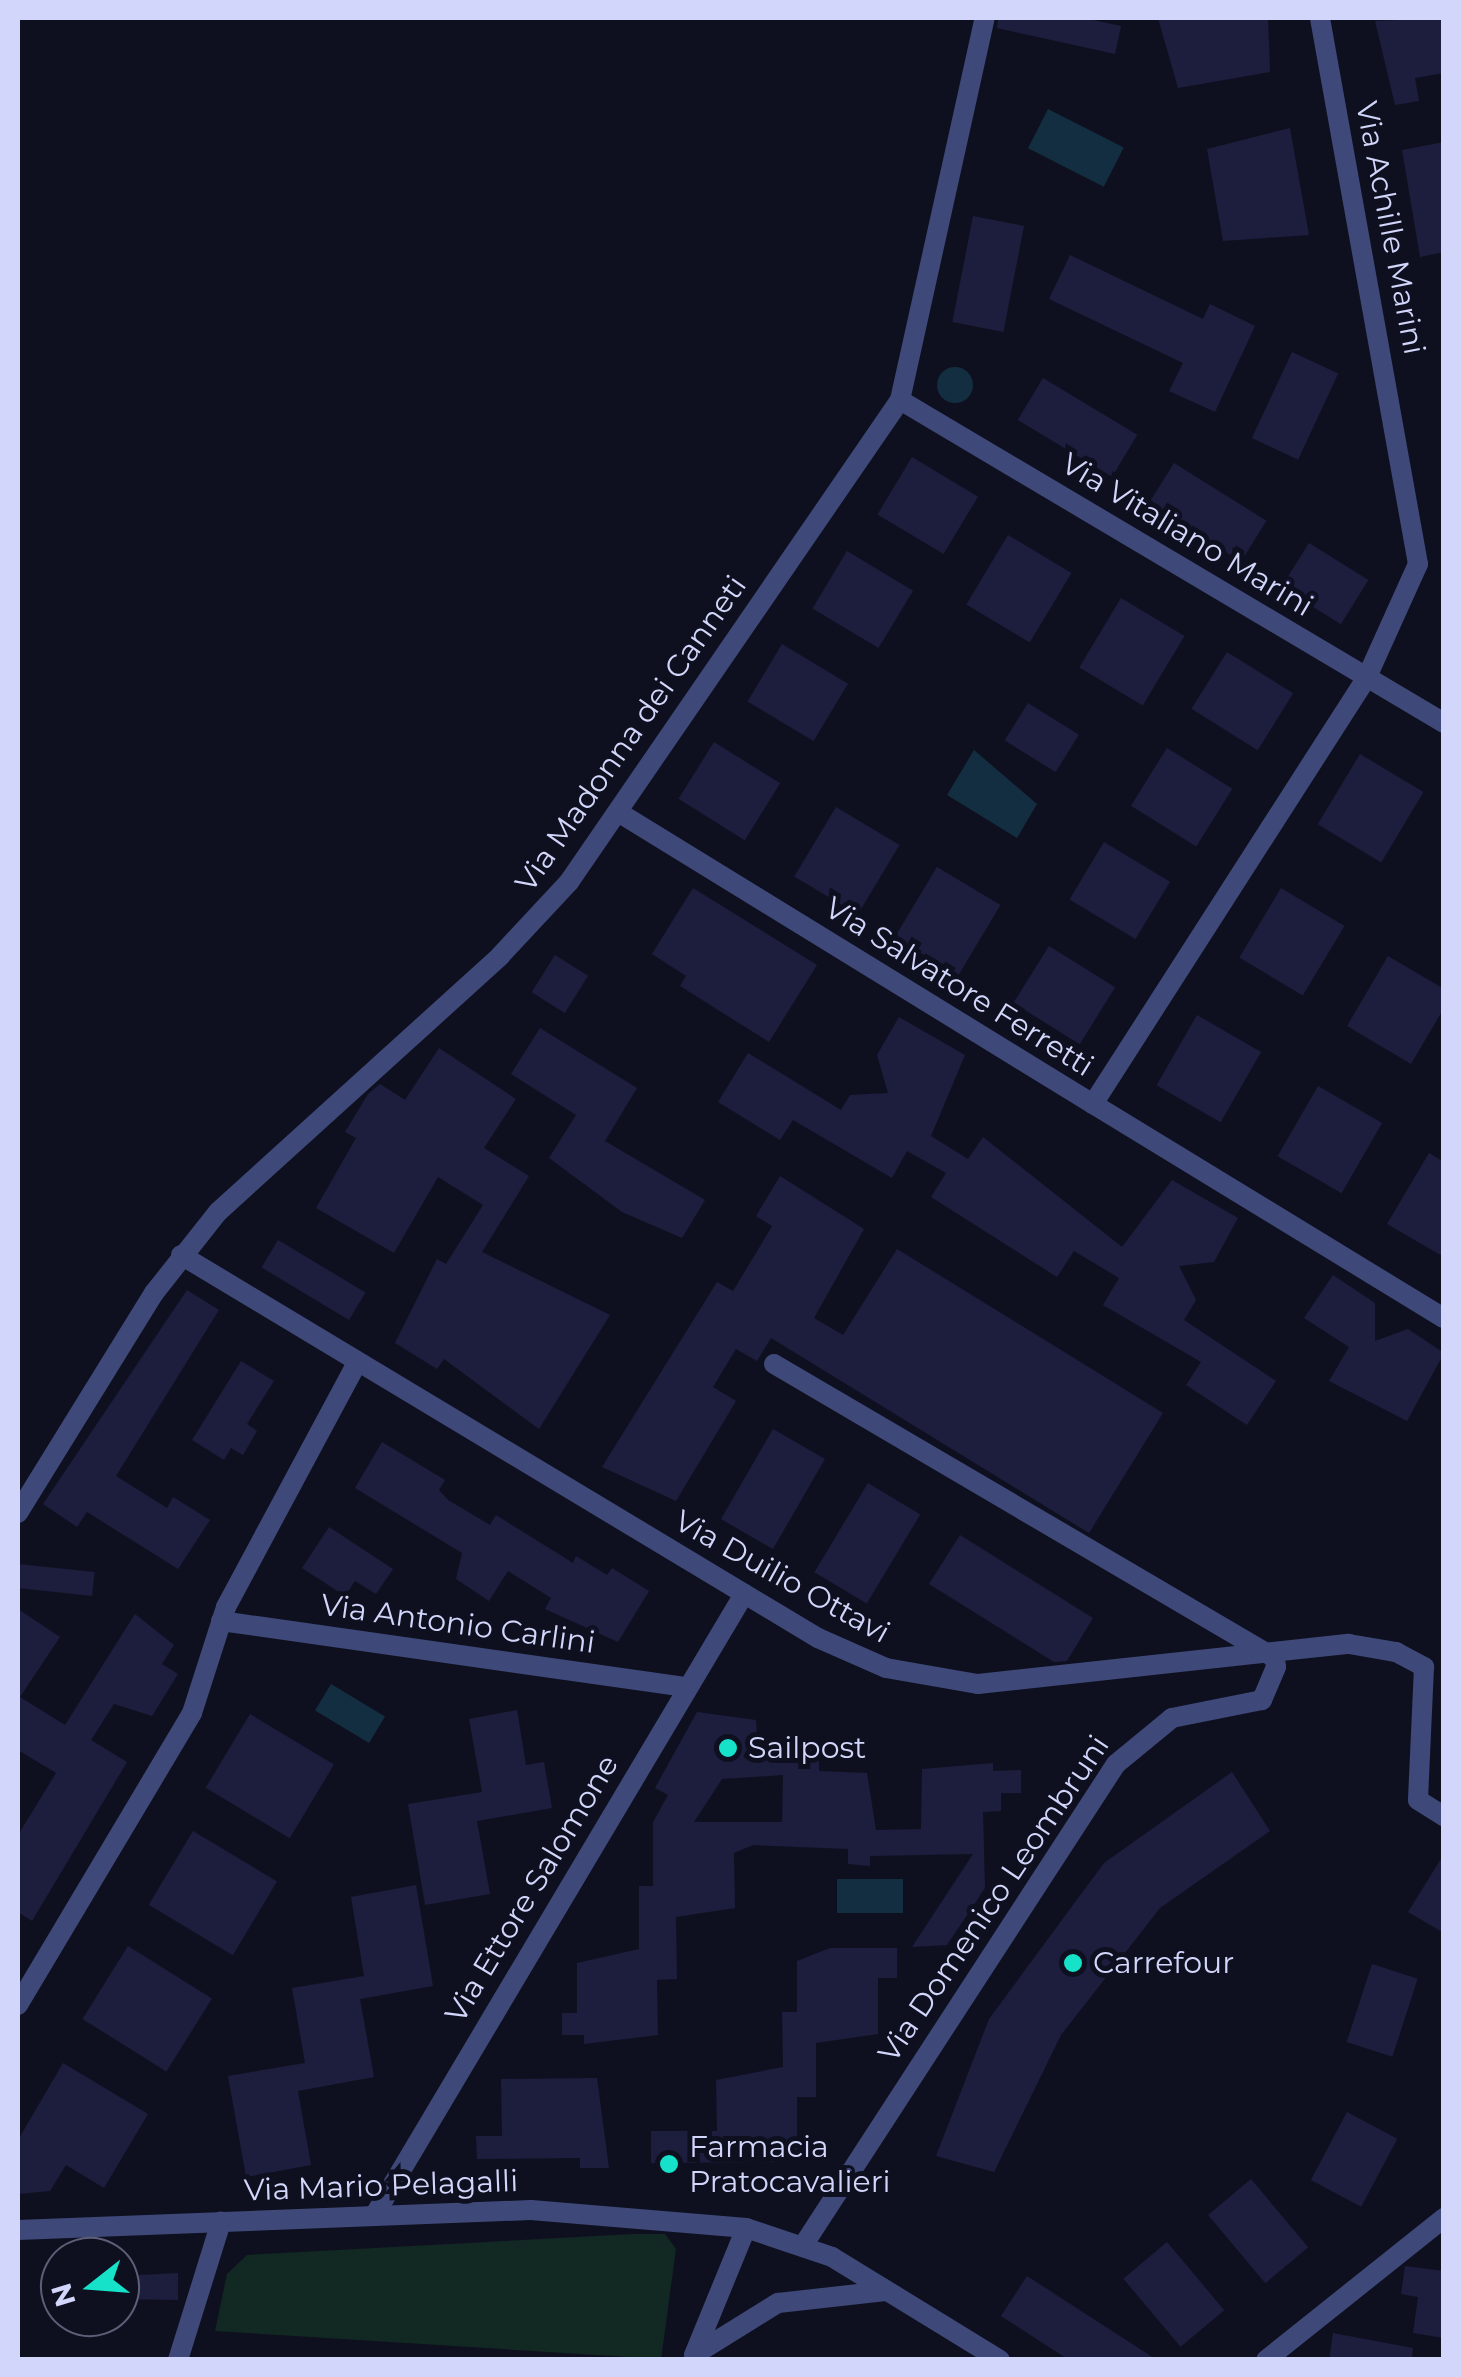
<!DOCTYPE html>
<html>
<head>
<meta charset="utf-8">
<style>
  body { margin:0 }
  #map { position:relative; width:1461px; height:2377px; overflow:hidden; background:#0f101f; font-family:Montserrat,sans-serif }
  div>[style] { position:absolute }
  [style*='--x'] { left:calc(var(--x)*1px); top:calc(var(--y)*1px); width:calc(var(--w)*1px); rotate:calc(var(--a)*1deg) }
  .green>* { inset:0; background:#122823 }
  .water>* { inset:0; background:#122e40; transform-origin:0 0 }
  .round { border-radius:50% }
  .building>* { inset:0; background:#1d1d3e; transform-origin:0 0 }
  .street>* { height:20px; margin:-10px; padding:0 10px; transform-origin:10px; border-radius:10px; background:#3e497a }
  .dots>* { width:28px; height:28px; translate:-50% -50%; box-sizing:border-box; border:5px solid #0f101f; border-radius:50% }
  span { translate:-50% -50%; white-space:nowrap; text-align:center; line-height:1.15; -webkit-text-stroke:10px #0f101f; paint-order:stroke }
  .street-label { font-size:30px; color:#d1d6fa }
  .poi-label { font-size:30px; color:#d1d6fa }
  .left { translate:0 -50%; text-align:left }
  .frame { position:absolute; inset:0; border:20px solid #d1d6fa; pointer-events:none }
  .north { position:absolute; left:40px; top:2237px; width:100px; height:100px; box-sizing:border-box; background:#0f101f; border:2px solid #5d5f77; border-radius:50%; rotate:253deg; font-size:28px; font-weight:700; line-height:40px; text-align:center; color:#d1d6fa }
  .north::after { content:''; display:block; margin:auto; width:35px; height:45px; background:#16e1c9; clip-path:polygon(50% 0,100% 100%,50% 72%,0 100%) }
</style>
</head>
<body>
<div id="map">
  <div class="green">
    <div style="clip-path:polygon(633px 2234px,665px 2234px,676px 2249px,661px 2359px,215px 2331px,227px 2274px,247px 2255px)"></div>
  </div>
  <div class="water">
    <div style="left:1048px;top:109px;width:85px;height:44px;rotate:27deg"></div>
    <div class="round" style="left:937px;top:367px;width:36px;height:36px"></div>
    <div style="clip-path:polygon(974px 750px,1037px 804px,1017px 838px,947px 795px)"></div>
    <div style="left:331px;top:1684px;width:63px;height:31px;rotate:31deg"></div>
    <div style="left:837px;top:1879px;width:66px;height:34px"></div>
  </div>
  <div class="building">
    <div style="clip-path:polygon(998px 18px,1084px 18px,1121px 26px,1115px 54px,997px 28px)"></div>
    <div style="clip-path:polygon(1158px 18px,1268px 18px,1270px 72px,1178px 88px)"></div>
    <div style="clip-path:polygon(1444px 18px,1444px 73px,1415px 78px,1419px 101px,1395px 105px,1375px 21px)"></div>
    <div style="clip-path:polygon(1290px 128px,1309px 235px,1223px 241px,1207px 149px)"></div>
    <div style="clip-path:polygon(1444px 142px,1444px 252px,1420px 257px,1402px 150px)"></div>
    <div style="left:973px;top:216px;width:52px;height:108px;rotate:11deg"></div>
    <div style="clip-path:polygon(1070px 255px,1203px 319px,1210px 304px,1255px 326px,1215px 412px,1169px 391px,1183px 363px,1049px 299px)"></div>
    <div style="left:1292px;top:352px;width:51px;height:95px;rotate:25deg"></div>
    <div style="left:1043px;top:378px;width:110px;height:49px;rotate:31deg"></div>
    <div style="left:912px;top:457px;width:77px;height:67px;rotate:31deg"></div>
    <div style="left:1174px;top:463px;width:109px;height:48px;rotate:32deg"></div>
    <div style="left:1008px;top:535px;width:74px;height:81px;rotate:31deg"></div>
    <div style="left:1309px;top:543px;width:70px;height:52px;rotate:32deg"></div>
    <div style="left:847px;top:551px;width:77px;height:67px;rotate:31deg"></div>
    <div style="left:1121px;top:598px;width:74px;height:81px;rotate:31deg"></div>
    <div style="left:782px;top:644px;width:77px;height:67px;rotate:31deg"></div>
    <div style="left:1227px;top:652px;width:78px;height:67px;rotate:32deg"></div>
    <div style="left:1028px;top:703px;width:60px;height:44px;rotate:32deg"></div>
    <div style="left:714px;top:742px;width:78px;height:67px;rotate:32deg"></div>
    <div style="left:1167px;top:748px;width:77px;height:68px;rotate:32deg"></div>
    <div style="left:1360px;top:754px;width:74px;height:82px;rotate:31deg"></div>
    <div style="left:836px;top:807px;width:74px;height:81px;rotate:31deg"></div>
    <div style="left:1104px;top:842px;width:77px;height:67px;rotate:31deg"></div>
    <div style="left:937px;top:867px;width:74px;height:82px;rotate:31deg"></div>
    <div style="clip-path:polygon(693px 888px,817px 965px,769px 1042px,680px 986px,686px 976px,652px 954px)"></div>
    <div style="left:1281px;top:888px;width:74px;height:81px;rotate:31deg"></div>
    <div style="left:1049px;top:946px;width:78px;height:67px;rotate:32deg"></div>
    <div style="left:555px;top:955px;width:39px;height:44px;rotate:32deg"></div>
    <div style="clip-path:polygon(1388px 956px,1444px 989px,1444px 1008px,1411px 1064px,1347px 1026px)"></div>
    <div style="left:1197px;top:1015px;width:74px;height:81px;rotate:30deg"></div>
    <div style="clip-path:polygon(899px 1017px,965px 1055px,931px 1136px,968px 1159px,983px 1137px,1122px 1247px,1172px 1180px,1238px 1218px,1214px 1262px,1179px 1266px,1196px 1300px,1184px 1320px,1276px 1381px,1247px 1425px,1186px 1385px,1201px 1362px,1103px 1305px,1119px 1278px,1074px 1251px,1057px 1277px,931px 1197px,946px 1173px,907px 1151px,892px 1178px,793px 1120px,780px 1140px,718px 1102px,748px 1053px,841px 1110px,850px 1095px,888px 1093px,877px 1055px)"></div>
    <div style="clip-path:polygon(540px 1028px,637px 1088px,605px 1141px,705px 1200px,682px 1238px,622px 1212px,549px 1158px,576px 1115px,511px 1074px)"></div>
    <div style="clip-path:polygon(439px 1048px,516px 1099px,484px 1148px,529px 1176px,482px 1252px,610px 1315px,539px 1429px,444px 1359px,437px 1369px,395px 1343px,437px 1259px,446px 1264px,483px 1205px,438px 1177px,394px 1253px,316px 1208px,356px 1138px,345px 1132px,368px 1094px,380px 1084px,405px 1100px)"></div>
    <div style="left:1318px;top:1086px;width:74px;height:81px;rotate:30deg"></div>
    <div style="clip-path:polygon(1429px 1153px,1444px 1162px,1444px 1257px,1387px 1224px)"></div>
    <div style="clip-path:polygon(780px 1176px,864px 1229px,814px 1318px,843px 1335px,897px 1249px,1163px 1413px,1089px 1533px,771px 1338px,757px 1361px,736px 1349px,713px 1387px,736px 1401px,676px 1501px,602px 1467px,717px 1282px,733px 1291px,762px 1243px,772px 1226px,756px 1216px)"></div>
    <div style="left:278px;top:1240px;width:102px;height:32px;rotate:31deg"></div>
    <div style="clip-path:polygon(1333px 1275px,1375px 1303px,1375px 1341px,1408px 1329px,1444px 1353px,1407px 1421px,1329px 1381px,1349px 1347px,1304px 1318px)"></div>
    <div style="clip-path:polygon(187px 1290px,219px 1310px,116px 1476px,167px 1508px,173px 1497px,210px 1520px,178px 1569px,87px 1512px,77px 1527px,43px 1504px)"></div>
    <div style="clip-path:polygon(241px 1361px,274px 1381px,247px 1424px,257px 1431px,243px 1455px,231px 1448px,224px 1460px,192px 1440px)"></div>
    <div style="left:773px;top:1429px;width:60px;height:104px;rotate:30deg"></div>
    <div style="clip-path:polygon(382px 1442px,445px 1480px,439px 1490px,448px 1500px,490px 1525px,496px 1515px,573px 1563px,576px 1556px,607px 1575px,612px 1568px,649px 1591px,618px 1642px,545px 1609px,551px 1598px,508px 1571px,489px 1601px,456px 1579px,462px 1553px,355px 1488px)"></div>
    <div style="left:868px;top:1483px;width:61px;height:104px;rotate:31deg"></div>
    <div style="clip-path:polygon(329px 1527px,393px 1569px,376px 1594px,355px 1581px,345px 1596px,302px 1568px)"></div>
    <div style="clip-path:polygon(960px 1535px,1093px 1618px,1067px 1661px,1054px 1662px,929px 1584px)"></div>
    <div style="left:18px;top:1564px;width:77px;height:24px;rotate:6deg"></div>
    <div style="clip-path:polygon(18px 1609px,60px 1637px,20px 1697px,65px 1725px,135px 1614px,174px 1645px,162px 1664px,178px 1674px,152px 1716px,114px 1704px,91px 1740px,127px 1762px,32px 1921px,18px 1912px,18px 1835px,56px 1773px,18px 1750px)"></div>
    <div style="clip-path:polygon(517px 1710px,526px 1765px,544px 1762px,552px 1808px,477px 1821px,490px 1894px,425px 1905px,408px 1804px,482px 1792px,469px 1719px)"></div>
    <div style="clip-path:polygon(evenodd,697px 1712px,756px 1720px,758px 1747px,819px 1750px,819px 1771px,867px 1773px,876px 1830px,921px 1829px,922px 1769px,993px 1763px,993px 1771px,1021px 1770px,1021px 1793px,1001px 1793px,1001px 1811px,983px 1812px,985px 1888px,947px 1945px,912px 1947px,973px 1854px,870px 1856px,870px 1866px,848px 1864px,848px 1849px,753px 1845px,734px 1853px,735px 1908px,676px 1917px,677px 1979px,657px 1980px,658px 2035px,584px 2044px,584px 2035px,562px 2035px,562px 2013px,577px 2013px,577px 1963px,639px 1949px,639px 1886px,653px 1886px,653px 1822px,668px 1795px,655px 1788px,697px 1712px,783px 1775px,782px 1822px,694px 1822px,722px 1779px,783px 1775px)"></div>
    <div style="left:250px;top:1714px;width:98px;height:86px;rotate:31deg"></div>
    <div style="clip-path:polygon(1232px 1772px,1270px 1831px,1160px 1908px,1061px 2035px,994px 2172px,936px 2156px,989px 2019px,1104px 1863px)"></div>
    <div style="left:193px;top:1831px;width:98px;height:86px;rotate:31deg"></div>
    <div style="clip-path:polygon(1444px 1854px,1444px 1933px,1408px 1912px)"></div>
    <div style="clip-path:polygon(416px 1885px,433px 1986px,360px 1999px,374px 2077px,298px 2091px,311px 2165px,246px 2177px,228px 2076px,305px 2063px,292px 1988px,364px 1976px,351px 1897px)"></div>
    <div style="left:128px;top:1946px;width:99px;height:86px;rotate:32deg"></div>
    <div style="clip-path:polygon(830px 1948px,897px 1948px,897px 1978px,878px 1978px,878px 2034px,816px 2043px,816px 2097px,797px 2097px,797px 2153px,779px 2153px,779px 2162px,651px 2163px,651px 2131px,717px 2131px,716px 2080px,783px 2067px,782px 2012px,797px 2012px,797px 1961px)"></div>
    <div style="left:1372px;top:1964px;width:48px;height:82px;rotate:18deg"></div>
    <div style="clip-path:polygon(63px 2063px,148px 2114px,104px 2188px,66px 2165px,50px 2191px,18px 2194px,18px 2140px)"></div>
    <div style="clip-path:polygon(597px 2078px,609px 2168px,580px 2168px,580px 2158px,477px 2159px,476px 2136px,502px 2136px,501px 2079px)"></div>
    <div style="left:1347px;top:2112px;width:57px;height:77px;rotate:28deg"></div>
    <div style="left:1251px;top:2179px;width:89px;height:56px;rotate:50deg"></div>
    <div style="left:1167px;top:2242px;width:89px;height:57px;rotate:50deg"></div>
    <div style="clip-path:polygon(1405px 2266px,1444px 2271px,1444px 2338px,1413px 2333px,1418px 2297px,1401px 2294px)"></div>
    <div style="clip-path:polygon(178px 2273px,178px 2300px,120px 2299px,120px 2276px)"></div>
    <div style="clip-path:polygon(1027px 2276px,1157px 2360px,1069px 2360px,1001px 2316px)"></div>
    <div style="clip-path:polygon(1333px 2333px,1413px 2348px,1412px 2360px,1329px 2360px)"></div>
  </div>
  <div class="street">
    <div style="--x:900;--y:400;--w:633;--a:30.7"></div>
    <div style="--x:618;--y:812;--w:558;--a:31.58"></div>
    <div style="--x:1093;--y:1104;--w:507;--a:-57.31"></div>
    <div style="--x:1367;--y:677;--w:124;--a:-65.7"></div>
    <div style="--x:1418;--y:564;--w:555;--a:-100.18"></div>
    <div style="--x:1093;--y:1104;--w:411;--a:31.4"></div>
    <div style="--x:181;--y:1255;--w:743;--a:31.02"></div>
    <div style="--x:818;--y:1638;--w:74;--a:23.8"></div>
    <div style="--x:886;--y:1668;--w:93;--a:9.9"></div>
    <div style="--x:978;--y:1684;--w:373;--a:-6.2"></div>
    <div style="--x:1349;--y:1644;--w:48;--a:9.7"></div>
    <div style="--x:1396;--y:1652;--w:32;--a:28"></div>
    <div style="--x:1424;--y:1667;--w:133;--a:92.6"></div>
    <div style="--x:1418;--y:1800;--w:31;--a:32"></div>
    <div style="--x:774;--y:1364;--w:581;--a:30.41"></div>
    <div style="--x:1275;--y:1658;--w:9;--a:84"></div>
    <div style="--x:1276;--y:1667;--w:36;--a:113"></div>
    <div style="--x:1262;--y:1700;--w:92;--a:168.7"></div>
    <div style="--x:1172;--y:1718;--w:72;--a:140.6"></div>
    <div style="--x:1116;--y:1764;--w:572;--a:123.02"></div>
    <div style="--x:18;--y:1513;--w:259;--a:-58.3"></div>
    <div style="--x:154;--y:1293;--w:103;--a:-51.7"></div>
    <div style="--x:218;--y:1212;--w:381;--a:-42.2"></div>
    <div style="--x:500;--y:956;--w:101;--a:-47"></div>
    <div style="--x:569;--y:882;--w:585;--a:-55.52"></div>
    <div style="--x:900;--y:400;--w:391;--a:-77.5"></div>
    <div style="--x:221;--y:1621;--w:470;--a:8.1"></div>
    <div style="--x:18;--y:2005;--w:340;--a:-59.2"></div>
    <div style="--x:192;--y:1713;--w:111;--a:-72.2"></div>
    <div style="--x:226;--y:1607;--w:273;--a:-61.8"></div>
    <div style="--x:374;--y:2216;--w:724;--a:-59.25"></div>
    <div style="--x:18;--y:2230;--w:513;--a:-2.23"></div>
    <div style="--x:531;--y:2210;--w:216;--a:4.8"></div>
    <div style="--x:746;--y:2228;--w:91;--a:18.6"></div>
    <div style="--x:832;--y:2257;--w:197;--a:31.5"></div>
    <div style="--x:694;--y:2355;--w:99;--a:-31.8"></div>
    <div style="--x:778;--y:2303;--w:108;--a:-6.4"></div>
    <div style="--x:694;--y:2355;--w:137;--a:-67.7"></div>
    <div style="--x:178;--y:2360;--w:145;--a:-72.7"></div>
    <div style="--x:1266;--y:2360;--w:228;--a:-38.6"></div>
  </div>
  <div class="dots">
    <div style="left:728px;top:1748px;background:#16e1c9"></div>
    <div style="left:1073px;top:1963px;background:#16e1c9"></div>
    <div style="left:669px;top:2164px;background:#16e1c9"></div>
  </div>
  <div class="street-label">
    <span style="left:1390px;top:228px;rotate:79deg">Via Achille Marini</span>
    <span style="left:1187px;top:535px;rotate:31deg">Via Vitaliano Marini</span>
    <span style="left:631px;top:734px;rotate:-55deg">Via Madonna dei Canneti</span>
    <span style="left:959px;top:987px;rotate:32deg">Via Salvatore Ferretti</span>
    <span style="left:782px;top:1577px;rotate:29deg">Via Duilio Ottavi</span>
    <span style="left:458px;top:1624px;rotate:8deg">Via Antonio Carlini</span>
    <span style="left:532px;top:1889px;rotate:-59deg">Via Ettore Salomone</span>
    <span style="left:994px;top:1899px;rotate:-56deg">Via Domenico Leombruni</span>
    <span style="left:381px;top:2186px;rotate:-2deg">Via Mario Pelagalli</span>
  </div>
  <div class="poi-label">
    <span class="left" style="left:748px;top:1748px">Sailpost</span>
    <span class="left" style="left:1093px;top:1963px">Carrefour</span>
    <span class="left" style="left:689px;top:2164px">Farmacia<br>Pratocavalieri</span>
  </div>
  <div class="frame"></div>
  <div class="north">N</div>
</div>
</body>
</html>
